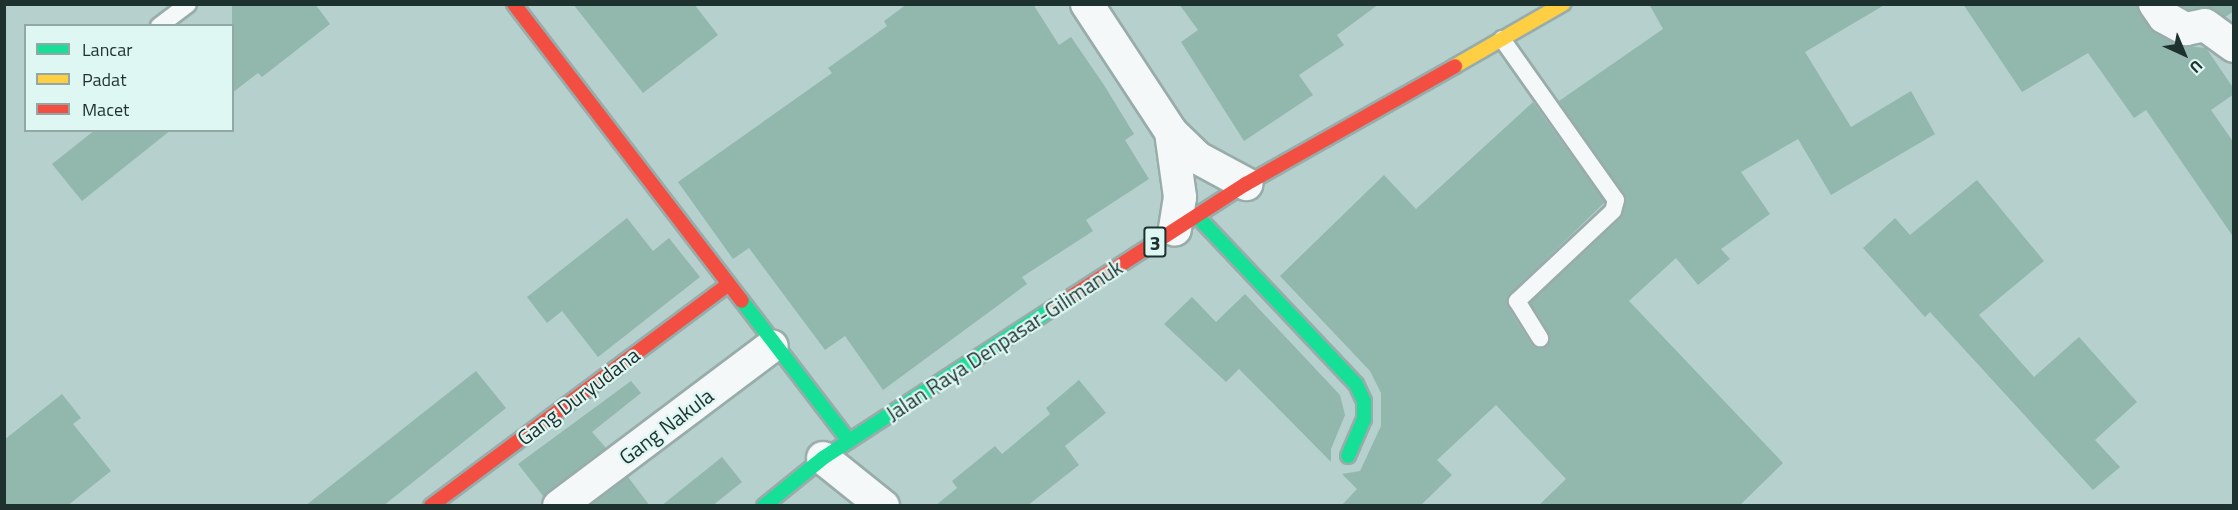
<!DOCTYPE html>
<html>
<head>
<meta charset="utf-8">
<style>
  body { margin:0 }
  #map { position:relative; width:2238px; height:510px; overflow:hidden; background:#b5d0cd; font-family:"Titillium Web",sans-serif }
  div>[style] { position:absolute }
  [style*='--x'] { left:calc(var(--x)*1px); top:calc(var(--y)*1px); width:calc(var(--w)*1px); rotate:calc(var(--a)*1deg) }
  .building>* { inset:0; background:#92b8ae }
  .roads { filter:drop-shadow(2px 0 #98acaa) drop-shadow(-2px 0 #98acaa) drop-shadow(0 2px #98acaa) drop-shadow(0 -2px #98acaa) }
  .lane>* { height:16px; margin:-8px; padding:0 8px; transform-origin:8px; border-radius:8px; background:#f4f8f8 }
  .street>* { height:32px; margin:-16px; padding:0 16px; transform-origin:16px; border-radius:16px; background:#f4f8f8 }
  .fast>* { height:14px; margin:-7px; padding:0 7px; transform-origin:7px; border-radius:7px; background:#16e098 }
  .slow>* { height:14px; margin:-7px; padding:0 7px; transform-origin:7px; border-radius:7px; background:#ffcf43 }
  .jam>* { height:14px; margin:-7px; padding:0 7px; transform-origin:7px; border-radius:7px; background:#f24e42 }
  span { translate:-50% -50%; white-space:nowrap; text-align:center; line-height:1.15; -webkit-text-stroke:4.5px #def7f3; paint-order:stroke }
  .shield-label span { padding:2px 4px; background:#def7f3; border:2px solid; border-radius:4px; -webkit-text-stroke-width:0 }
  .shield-label { font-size:20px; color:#1d312e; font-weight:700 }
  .street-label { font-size:21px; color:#1d312e }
  .frame { position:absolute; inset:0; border:6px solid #1d312e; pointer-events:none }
  .legend { position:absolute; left:24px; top:24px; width:210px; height:108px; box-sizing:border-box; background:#def7f3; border:2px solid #91a8a4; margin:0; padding:8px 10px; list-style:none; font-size:18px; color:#1d312e }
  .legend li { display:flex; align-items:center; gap:12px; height:30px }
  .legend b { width:30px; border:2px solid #91a8a4 }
  .north { position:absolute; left:2154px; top:24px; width:60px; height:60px; -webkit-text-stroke:4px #def7f3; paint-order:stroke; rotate:136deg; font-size:16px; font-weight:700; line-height:24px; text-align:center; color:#1d312e }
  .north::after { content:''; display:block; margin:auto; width:21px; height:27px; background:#1d312e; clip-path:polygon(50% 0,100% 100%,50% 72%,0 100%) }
</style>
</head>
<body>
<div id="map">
  <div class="building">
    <div style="clip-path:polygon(232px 4px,315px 4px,330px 24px,262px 77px,258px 73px,232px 93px)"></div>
    <div style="clip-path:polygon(573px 4px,694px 4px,718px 35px,643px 93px)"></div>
    <div style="clip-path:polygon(907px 4px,1033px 4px,1059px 45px,1071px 37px,1104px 85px,1134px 134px,1125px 140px,1149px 179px,1086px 220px,1093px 231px,1022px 277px,1027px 284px,883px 390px,845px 336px,825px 350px,749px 248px,733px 259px,678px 182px,832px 73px,828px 68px,887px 26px,884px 21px)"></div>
    <div style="clip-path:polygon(1179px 4px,1379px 4px,1337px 35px,1344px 45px,1299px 75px,1313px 95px,1244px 141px,1181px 42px,1198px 30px)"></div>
    <div style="clip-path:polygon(1649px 4px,1886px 4px,1805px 52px,1851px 127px,1911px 91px,1935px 134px,1831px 195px,1798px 139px,1741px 172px,1770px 214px,1721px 249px,1730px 259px,1698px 285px,1676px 258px,1629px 301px,1783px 463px,1739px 506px,1538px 506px,1566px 479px,1496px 405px,1437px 460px,1452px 475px,1420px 506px,1341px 506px,1357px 489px,1342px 474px,1360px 471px,1381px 426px,1381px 393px,1370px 371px,1280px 276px,1384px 175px,1416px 209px,1533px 102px,1605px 202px,1507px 297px,1508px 307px,1531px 344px,1546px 347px,1549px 333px,1530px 303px,1620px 219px,1626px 202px,1559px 101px,1663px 29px)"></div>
    <div style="clip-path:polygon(1963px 4px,2137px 4px,2155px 33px,2178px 45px,2206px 48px,2234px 89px,2234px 94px,2211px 110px,2234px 143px,2234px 238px,2146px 110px,2134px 118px,2088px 53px,2022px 92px)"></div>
    <div style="clip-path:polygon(2179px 4px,2234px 4px,2234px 11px,2225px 17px,2209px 8px,2189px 10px)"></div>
    <div style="clip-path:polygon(95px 130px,171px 130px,82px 201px,52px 164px)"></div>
    <div style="clip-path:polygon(1977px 180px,2044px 261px,1979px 315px,2034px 377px,2079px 337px,2137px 402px,2095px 440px,2120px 467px,2093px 490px,1930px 312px,1925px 317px,1863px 248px,1895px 218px,1910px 235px)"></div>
    <div style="clip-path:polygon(627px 218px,653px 251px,669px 238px,700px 277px,598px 357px,562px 311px,547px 323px,527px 297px)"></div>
    <div style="clip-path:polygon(1245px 294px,1340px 395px,1345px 415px,1331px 449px,1331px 462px,1239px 369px,1226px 382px,1164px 324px,1192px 297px,1216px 322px)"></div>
    <div style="clip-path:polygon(476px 371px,506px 408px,383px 506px,305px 506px)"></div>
    <div style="clip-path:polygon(1079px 380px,1106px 413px,1065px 446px,1079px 465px,1027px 506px,935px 506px,957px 488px,952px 481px,995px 446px,1002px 454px,1050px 414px,1046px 408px)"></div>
    <div style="clip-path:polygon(631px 381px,641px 393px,592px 432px,606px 448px,544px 497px,518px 464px)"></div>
    <div style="clip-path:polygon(62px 394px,81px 418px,73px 424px,111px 471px,67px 506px,4px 506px,4px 440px)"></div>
    <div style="clip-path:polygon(722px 457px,742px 482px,712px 506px,661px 506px)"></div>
    <div style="clip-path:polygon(628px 477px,650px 506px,590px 506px)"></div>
  </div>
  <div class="roads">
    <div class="lane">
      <div style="--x:159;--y:26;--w:36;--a:-37"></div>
      <div style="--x:1502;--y:39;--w:197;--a:54.7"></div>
      <div style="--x:1616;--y:200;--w:11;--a:105"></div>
      <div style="--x:1613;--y:211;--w:132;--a:136.8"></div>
      <div style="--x:1517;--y:301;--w:44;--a:58.1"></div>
    </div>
    <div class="street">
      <div style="--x:1087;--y:4;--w:153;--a:56.7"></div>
      <div style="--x:1171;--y:132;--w:37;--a:44"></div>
      <div style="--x:1198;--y:158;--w:55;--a:28.4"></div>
      <div style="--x:2155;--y:4;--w:16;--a:55"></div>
      <div style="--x:2164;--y:17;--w:25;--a:29"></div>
      <div style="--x:2186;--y:29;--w:19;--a:-12"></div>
      <div style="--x:2205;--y:25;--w:36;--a:36"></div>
      <div style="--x:1171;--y:132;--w:66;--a:82.1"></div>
      <div style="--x:1180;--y:197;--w:33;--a:99"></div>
      <div style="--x:823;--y:458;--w:77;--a:38.7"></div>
      <div style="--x:559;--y:506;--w:266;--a:-36.9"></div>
    </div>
    <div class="fast">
      <div style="--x:1197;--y:216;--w:231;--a:46.6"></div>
      <div style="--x:1356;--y:384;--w:19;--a:65"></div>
      <div style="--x:1364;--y:401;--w:18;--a:90"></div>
      <div style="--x:1364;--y:419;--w:40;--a:113.4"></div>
      <div style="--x:742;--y:301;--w:176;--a:52.6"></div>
      <div style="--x:764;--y:506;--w:76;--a:-39.1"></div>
      <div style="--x:823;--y:458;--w:277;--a:-33.1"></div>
    </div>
    <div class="slow">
      <div style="--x:1455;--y:66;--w:125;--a:-29.9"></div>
    </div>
    <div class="jam">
      <div style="--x:514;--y:4;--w:374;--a:52.5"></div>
      <div style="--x:1055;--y:307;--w:227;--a:-32.8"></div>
      <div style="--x:1246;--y:184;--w:240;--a:-29.4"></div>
      <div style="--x:431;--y:506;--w:368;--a:-36.7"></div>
    </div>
  </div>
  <div class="shield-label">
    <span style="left:1155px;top:242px">3</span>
  </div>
  <div class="street-label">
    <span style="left:1004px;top:340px;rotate:-33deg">Jalan Raya Denpasar-Gilimanuk</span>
    <span style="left:578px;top:396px;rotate:-37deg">Gang Duryudana</span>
    <span style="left:666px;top:426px;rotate:-37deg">Gang Nakula</span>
  </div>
  <div class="frame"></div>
  <ul class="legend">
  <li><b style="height:8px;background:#16e098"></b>Lancar</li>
  <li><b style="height:8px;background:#ffcf43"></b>Padat</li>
  <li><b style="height:8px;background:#f24e42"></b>Macet</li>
  </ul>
  <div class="north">U</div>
</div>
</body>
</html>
